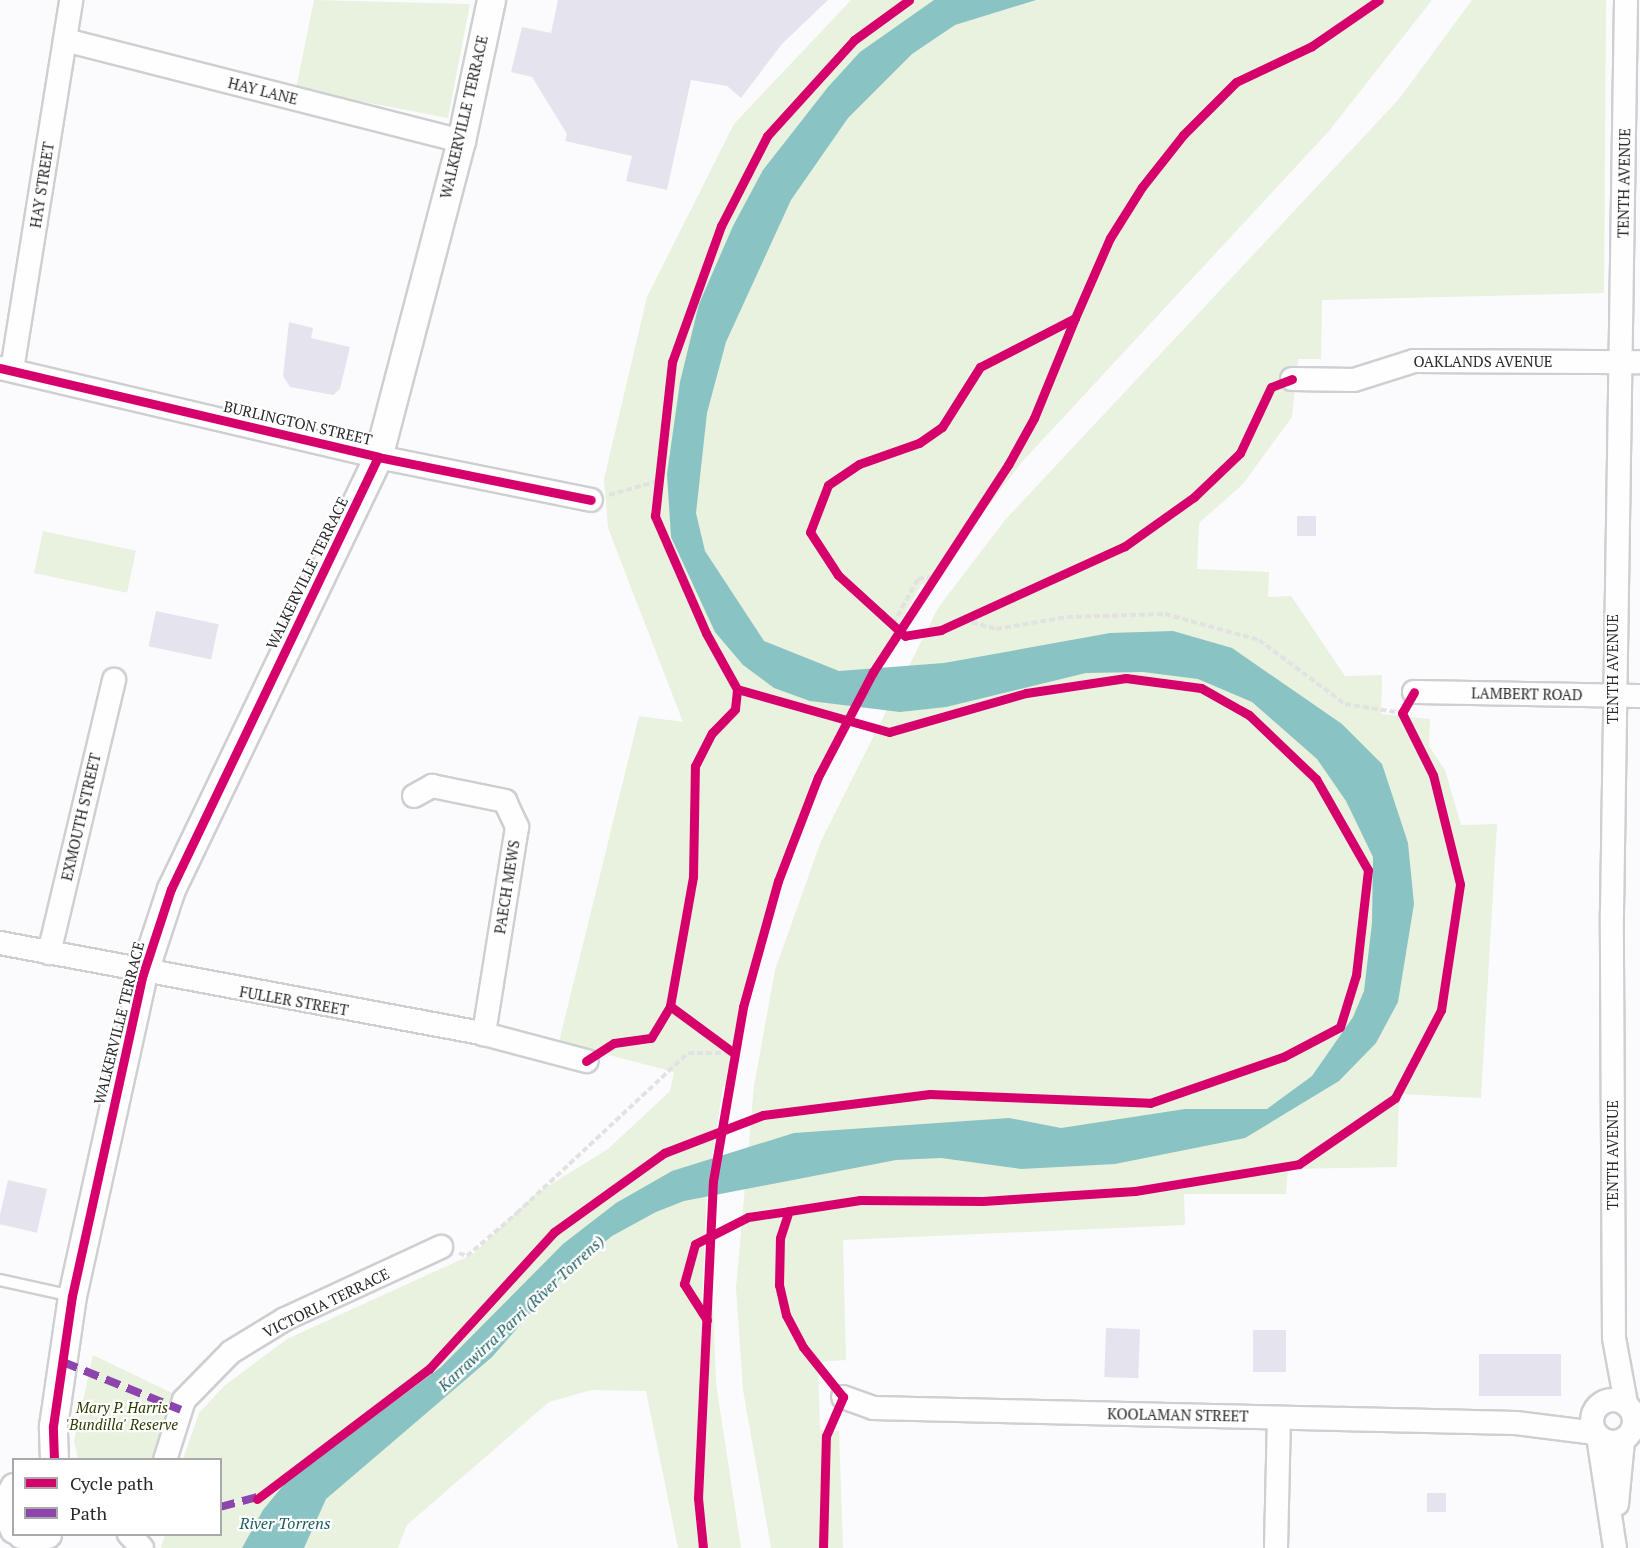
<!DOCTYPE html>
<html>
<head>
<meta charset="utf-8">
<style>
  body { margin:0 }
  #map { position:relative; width:1640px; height:1548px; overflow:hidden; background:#fbfbfd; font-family:"PT Serif",serif }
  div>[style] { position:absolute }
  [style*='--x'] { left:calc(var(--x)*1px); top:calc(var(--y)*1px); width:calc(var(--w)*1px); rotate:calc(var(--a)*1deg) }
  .green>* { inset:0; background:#e9f1df; transform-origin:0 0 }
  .water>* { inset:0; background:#8ac3c4 }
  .building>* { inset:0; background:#e5e4ee; transform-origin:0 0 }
  .path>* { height:4px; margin-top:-2px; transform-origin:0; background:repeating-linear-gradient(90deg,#e2e2e3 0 6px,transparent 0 9px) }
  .roads { filter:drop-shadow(2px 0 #cecfd1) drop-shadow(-2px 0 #cecfd1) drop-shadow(0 2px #cecfd1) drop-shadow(0 -2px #cecfd1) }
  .service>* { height:10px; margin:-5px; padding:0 5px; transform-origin:5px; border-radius:5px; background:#fefeff }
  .minor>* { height:22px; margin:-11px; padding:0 11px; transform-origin:11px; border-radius:11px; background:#fefeff }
  .minor>.ring { margin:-11px; padding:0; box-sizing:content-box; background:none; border:22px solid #fefeff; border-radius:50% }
  .tertiary>* { height:27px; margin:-13.5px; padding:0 13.5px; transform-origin:13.5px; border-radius:13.5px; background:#fefeff }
  .quiet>* { height:8px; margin-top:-4px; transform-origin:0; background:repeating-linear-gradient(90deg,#8e44ad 0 15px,transparent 0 23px) }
  .cycleway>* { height:9px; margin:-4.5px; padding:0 4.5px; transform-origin:4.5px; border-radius:4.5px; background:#d6006c }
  span { translate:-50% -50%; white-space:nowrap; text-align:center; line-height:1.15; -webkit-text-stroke:4.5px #fff; paint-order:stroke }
  .street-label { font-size:15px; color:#29292c }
  .park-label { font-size:15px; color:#2b3d00; font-style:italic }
  .water-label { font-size:16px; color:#1b5e5f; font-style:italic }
  .legend { position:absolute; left:12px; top:1458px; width:210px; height:78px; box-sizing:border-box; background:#fff; border:2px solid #a9a9ab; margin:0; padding:8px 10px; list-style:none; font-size:18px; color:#29292c }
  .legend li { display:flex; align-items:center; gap:12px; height:30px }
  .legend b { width:30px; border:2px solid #a9a9ab }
</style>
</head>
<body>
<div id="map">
  <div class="green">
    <div style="clip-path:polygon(314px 0,470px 4px,448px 118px,296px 89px)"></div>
    <div style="clip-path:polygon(851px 0,1432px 0,1329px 131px,1021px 463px,927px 587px,922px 584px,809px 783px,817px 787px,758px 955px,733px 1089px,723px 1086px,707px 1193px,702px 1301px,713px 1301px,716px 1383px,741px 1548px,678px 1548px,646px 1391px,591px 1390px,549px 1402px,407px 1525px,398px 1548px,161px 1548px,165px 1535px,220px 1534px,220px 1460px,183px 1459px,199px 1413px,224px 1386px,287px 1339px,473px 1254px,534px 1195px,608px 1149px,670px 1091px,674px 1072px,559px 1042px,639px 716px,683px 722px,608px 528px,604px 479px,647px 297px,734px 124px)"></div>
    <div style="clip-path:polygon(1472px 0,1606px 0,1604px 293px,1322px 300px,1321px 359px,1298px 359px,1292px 417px,1243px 484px,1199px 523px,1197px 569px,1269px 572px,1268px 597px,1291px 596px,1345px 676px,1382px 675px,1381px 714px,1430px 719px,1429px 746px,1445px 770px,1461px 825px,1497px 824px,1481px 1098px,1399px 1094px,1397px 1167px,1288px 1169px,1286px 1194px,1184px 1194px,1185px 1225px,843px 1240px,846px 1360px,818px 1362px,820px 1430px,839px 1431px,843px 1548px,771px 1548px,743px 1390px,736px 1288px,754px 1086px,775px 970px,821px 841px,938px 608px,1005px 520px,1399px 99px)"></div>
    <div style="left:43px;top:531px;width:95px;height:43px;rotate:12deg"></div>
    <div style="clip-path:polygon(93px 1355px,172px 1393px,153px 1459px,78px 1459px,74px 1441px)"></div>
  </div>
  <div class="water">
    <div style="clip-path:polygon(934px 0,1036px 0,955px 25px,912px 54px,848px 118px,791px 200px,726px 342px,707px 413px,696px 513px,705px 551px,764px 641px,839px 671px,944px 663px,1110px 633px,1173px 631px,1232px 648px,1342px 724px,1382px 764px,1408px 843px,1414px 904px,1398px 1002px,1376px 1043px,1339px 1081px,1245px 1138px,1115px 1164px,1021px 1169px,941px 1158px,896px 1160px,684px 1201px,656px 1212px,612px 1236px,562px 1277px,492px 1357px,326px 1499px,304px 1548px,242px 1548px,263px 1510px,286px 1482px,441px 1367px,563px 1244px,616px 1203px,672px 1171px,794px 1133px,1009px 1118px,1061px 1128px,1185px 1109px,1267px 1109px,1312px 1076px,1353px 1017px,1364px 991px,1372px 923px,1373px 857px,1346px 801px,1317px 759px,1252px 702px,1198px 679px,1143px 672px,1086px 673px,946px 707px,900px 712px,810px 701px,774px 688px,743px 665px,715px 632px,671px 537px,667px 474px,680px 382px,699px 304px,733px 226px,763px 170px,828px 87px,860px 52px)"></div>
  </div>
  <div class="building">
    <div style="clip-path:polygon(558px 0,828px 0,782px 44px,741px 98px,727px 86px,691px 80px,667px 190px,626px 181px,632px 156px,565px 141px,567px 134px,532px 77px,511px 72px,522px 27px,551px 33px)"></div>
    <div style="clip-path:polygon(289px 322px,313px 328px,311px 338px,350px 347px,340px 389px,333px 395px,290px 387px,283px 376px)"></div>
    <div style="left:1297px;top:516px;width:19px;height:20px"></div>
    <div style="left:156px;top:611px;width:64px;height:36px;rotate:12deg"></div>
    <div style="left:8px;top:1180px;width:40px;height:45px;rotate:13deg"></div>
    <div style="left:1106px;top:1328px;width:34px;height:49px;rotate:2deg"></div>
    <div style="left:1253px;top:1330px;width:33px;height:42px"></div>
    <div style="left:1479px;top:1354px;width:82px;height:42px"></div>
    <div style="left:1427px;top:1493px;width:19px;height:19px"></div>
  </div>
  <div class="path">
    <div style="--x:609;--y:495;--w:48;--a:-15.8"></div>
    <div style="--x:963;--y:620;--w:34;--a:15"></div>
    <div style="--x:996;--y:629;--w:72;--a:-9.6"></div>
    <div style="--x:1067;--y:617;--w:98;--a:-1.8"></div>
    <div style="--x:1165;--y:614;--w:98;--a:15.5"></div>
    <div style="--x:1259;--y:640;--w:107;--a:36.7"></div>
    <div style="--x:1345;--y:704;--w:58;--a:9"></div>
    <div style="--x:893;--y:624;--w:51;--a:-60.9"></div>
    <div style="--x:918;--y:579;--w:13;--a:-9"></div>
    <div style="--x:459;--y:1253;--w:9;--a:21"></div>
    <div style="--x:467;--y:1256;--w:66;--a:-40.7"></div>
    <div style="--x:517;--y:1213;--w:234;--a:-43.1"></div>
    <div style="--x:688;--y:1053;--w:46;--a:0"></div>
  </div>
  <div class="roads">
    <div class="service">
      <div style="--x:0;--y:1280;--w:74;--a:12.5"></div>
    </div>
    <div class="minor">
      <div style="--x:65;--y:40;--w:409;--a:14.3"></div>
      <div style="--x:0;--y:368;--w:388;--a:13.2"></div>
      <div style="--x:378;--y:457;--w:217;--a:11.4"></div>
      <div style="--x:12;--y:370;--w:375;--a:-80.9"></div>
      <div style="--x:1292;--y:379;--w:62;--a:0.9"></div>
      <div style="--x:1354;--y:380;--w:63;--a:-17.6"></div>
      <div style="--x:1414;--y:361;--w:226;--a:0.3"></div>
      <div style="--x:1414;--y:692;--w:226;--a:1"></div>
      <div style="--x:414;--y:796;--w:21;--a:-29"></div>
      <div style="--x:432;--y:786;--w:75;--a:11.6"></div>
      <div style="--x:505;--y:801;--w:29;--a:65"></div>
      <div style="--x:517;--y:827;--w:210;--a:99.1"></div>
      <div style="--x:0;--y:943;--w:492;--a:10.6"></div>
      <div style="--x:484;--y:1034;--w:106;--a:14.8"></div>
      <div style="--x:49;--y:953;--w:281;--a:-76.6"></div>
      <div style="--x:843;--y:1397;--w:32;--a:20"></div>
      <div style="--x:873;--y:1408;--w:643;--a:1.34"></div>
      <div style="--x:1516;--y:1423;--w:80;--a:7.2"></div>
      <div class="ring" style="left:1592px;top:1400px;width:20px;height:20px"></div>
      <div style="--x:1626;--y:1403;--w:66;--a:-100.5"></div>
      <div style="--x:1614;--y:1338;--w:425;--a:-90.3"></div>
      <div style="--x:1612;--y:913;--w:913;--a:-89.12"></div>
      <div style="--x:1598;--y:1436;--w:113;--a:81.4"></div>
      <div style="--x:165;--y:1460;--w:63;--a:-72.4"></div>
      <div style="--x:184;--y:1400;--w:67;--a:-45.6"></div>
      <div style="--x:231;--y:1352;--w:63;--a:-31.4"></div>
      <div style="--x:285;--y:1319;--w:172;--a:-24.8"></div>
      <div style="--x:1617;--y:1504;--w:64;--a:-84.6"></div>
      <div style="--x:129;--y:1534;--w:19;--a:47"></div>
      <div style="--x:1276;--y:1548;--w:130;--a:-88.7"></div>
    </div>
    <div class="tertiary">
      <div style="--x:54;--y:1460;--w:34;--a:-92"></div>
      <div style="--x:53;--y:1426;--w:131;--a:-81.7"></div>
      <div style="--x:72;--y:1296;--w:330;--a:-77.6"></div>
      <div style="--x:143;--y:974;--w:89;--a:-71.8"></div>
      <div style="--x:171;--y:889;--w:479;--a:-64.4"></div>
      <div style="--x:378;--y:457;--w:327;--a:-75.3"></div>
      <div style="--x:461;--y:141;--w:144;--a:-78"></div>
      <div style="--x:14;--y:1487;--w:21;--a:118"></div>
      <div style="--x:4;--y:1506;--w:25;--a:67"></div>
      <div style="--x:21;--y:1534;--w:26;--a:0"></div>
    </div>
  </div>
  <div class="quiet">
    <div style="--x:63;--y:1362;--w:127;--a:22.1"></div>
    <div style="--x:220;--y:1507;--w:42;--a:-15"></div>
  </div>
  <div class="cycleway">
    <div style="--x:0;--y:368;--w:388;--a:13.2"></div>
    <div style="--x:378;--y:457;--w:217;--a:11.4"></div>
    <div style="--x:1292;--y:379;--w:22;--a:159"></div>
    <div style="--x:1271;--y:387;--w:73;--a:115.2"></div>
    <div style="--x:1240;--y:453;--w:64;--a:136.3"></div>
    <div style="--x:1194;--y:497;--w:85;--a:144.6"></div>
    <div style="--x:1125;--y:546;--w:202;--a:155.5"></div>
    <div style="--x:941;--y:630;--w:36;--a:171"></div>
    <div style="--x:905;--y:636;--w:91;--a:-137.7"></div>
    <div style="--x:838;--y:575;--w:51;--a:-123.1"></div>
    <div style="--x:810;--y:532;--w:50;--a:-69"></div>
    <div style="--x:828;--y:485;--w:37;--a:-34"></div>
    <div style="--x:859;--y:464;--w:64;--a:-19.3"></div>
    <div style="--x:919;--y:443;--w:28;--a:-35"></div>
    <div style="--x:942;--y:427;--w:71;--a:-57.7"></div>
    <div style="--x:980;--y:367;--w:107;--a:-27.3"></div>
    <div style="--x:1075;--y:318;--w:87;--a:-66.4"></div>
    <div style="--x:1110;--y:238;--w:60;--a:-57.9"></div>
    <div style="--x:1142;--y:187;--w:66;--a:-51.7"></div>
    <div style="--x:1183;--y:135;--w:75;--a:-45"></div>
    <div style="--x:1236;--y:82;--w:84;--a:-25.3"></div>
    <div style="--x:1312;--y:46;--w:81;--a:-34.5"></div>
    <div style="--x:737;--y:689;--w:64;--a:-119"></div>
    <div style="--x:706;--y:633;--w:128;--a:-113.6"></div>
    <div style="--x:655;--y:516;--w:155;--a:-83.7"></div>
    <div style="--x:672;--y:362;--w:145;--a:-70.2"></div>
    <div style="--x:721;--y:226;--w:101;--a:-62.9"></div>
    <div style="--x:767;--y:136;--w:130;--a:-47.8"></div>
    <div style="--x:854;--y:40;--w:68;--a:-36"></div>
    <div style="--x:670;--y:1006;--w:131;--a:-79.9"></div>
    <div style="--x:693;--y:877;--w:111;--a:-89"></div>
    <div style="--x:695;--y:766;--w:37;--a:-63"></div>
    <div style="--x:712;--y:733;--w:33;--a:-46"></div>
    <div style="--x:735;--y:709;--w:20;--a:-84"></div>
    <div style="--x:586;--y:1061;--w:33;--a:-33"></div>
    <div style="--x:614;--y:1043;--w:37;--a:-8"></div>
    <div style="--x:651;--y:1038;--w:37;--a:-59"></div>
    <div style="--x:670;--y:1006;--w:79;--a:36.3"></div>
    <div style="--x:707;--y:1320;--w:43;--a:-122.6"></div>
    <div style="--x:684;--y:1284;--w:41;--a:-74.6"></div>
    <div style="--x:695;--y:1244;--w:59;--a:-27"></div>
    <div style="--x:748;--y:1217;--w:41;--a:-8.3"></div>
    <div style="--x:54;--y:1460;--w:34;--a:-92"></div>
    <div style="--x:53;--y:1426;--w:131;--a:-81.7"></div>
    <div style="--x:72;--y:1296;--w:330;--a:-77.6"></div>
    <div style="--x:143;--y:974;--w:89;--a:-71.8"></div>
    <div style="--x:171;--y:889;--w:479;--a:-64.4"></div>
    <div style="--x:257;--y:1499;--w:216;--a:-37.1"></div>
    <div style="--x:429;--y:1369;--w:185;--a:-47.6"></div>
    <div style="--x:554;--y:1232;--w:135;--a:-35.7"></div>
    <div style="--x:664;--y:1153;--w:106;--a:-21"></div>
    <div style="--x:763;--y:1115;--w:168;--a:-7.2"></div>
    <div style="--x:930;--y:1094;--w:220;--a:2.3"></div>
    <div style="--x:1150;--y:1103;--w:141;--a:-19.1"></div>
    <div style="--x:1283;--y:1057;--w:64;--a:-27.8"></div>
    <div style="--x:1340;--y:1027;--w:54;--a:-72.9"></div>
    <div style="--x:1356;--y:975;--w:106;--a:-83.5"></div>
    <div style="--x:1368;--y:870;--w:105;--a:-119.7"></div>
    <div style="--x:1316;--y:779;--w:93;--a:-136.3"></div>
    <div style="--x:1249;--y:715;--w:55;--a:-150.6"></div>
    <div style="--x:1201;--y:688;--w:76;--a:-172.4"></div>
    <div style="--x:1126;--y:678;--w:101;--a:171.5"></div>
    <div style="--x:1026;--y:693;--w:142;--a:164.1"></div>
    <div style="--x:889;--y:732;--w:158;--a:-164.2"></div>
    <div style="--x:703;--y:1548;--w:50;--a:-95.7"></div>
    <div style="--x:698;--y:1498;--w:317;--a:-87.3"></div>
    <div style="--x:713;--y:1181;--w:177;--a:-80.2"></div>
    <div style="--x:743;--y:1007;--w:131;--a:-74.5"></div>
    <div style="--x:778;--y:881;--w:111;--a:-69"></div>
    <div style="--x:818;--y:777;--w:119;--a:-62.4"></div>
    <div style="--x:873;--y:672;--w:247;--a:-56.9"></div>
    <div style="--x:1008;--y:465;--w:54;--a:-61"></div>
    <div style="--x:1034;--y:418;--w:108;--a:-67.7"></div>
    <div style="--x:823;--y:1548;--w:112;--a:-88.5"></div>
    <div style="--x:826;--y:1436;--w:43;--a:-66.4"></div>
    <div style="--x:843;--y:1397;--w:64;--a:-128.7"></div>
    <div style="--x:803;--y:1347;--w:36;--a:-118"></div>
    <div style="--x:786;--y:1315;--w:31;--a:-103"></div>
    <div style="--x:779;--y:1285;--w:47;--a:-88.8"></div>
    <div style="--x:780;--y:1238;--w:28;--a:-72"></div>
    <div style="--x:789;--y:1211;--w:72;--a:-8.8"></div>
    <div style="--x:860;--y:1200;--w:123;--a:0.5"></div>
    <div style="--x:983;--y:1201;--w:152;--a:-3.8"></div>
    <div style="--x:1135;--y:1191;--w:166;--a:-9.3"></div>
    <div style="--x:1299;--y:1164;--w:116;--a:-34.5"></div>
    <div style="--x:1395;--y:1098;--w:99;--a:-62.4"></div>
    <div style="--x:1441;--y:1010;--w:127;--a:-81.4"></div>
    <div style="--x:1460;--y:884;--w:112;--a:-103.9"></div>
    <div style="--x:1433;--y:775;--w:69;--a:-116.6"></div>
    <div style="--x:1402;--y:713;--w:24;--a:-60"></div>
  </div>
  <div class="street-label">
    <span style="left:263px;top:91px;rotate:14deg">HAY LANE</span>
    <span style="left:464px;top:117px;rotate:-77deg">WALKERVILLE TERRACE</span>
    <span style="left:1624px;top:183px;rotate:-89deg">TENTH AVENUE</span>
    <span style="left:42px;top:185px;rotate:-81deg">HAY STREET</span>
    <span style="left:1483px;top:362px">OAKLANDS AVENUE</span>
    <span style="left:298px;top:423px;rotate:13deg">BURLINGTON STREET</span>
    <span style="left:307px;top:573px;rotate:-64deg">WALKERVILLE TERRACE</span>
    <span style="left:1613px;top:669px;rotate:-90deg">TENTH AVENUE</span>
    <span style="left:1527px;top:694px;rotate:1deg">LAMBERT ROAD</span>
    <span style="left:81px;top:817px;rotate:-77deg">EXMOUTH STREET</span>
    <span style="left:507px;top:887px;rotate:-81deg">PAECH MEWS</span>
    <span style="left:294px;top:1001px;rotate:10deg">FULLER STREET</span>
    <span style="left:119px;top:1023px;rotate:-76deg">WALKERVILLE TERRACE</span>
    <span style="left:1613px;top:1155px;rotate:-90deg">TENTH AVENUE</span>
    <span style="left:326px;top:1303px;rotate:-26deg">VICTORIA TERRACE</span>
    <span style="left:1178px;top:1415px;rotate:1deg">KOOLAMAN STREET</span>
  </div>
  <div class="park-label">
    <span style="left:122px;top:1416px">Mary P. Harris<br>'Bundilla' Reserve</span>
  </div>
  <div class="water-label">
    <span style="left:521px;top:1313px;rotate:-43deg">Karrawirra Parri (River Torrens)</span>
    <span style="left:285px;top:1523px">River Torrens</span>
  </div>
  <ul class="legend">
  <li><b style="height:8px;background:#d6006c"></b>Cycle path</li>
  <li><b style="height:8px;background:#8e44ad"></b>Path</li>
  </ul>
</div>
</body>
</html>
